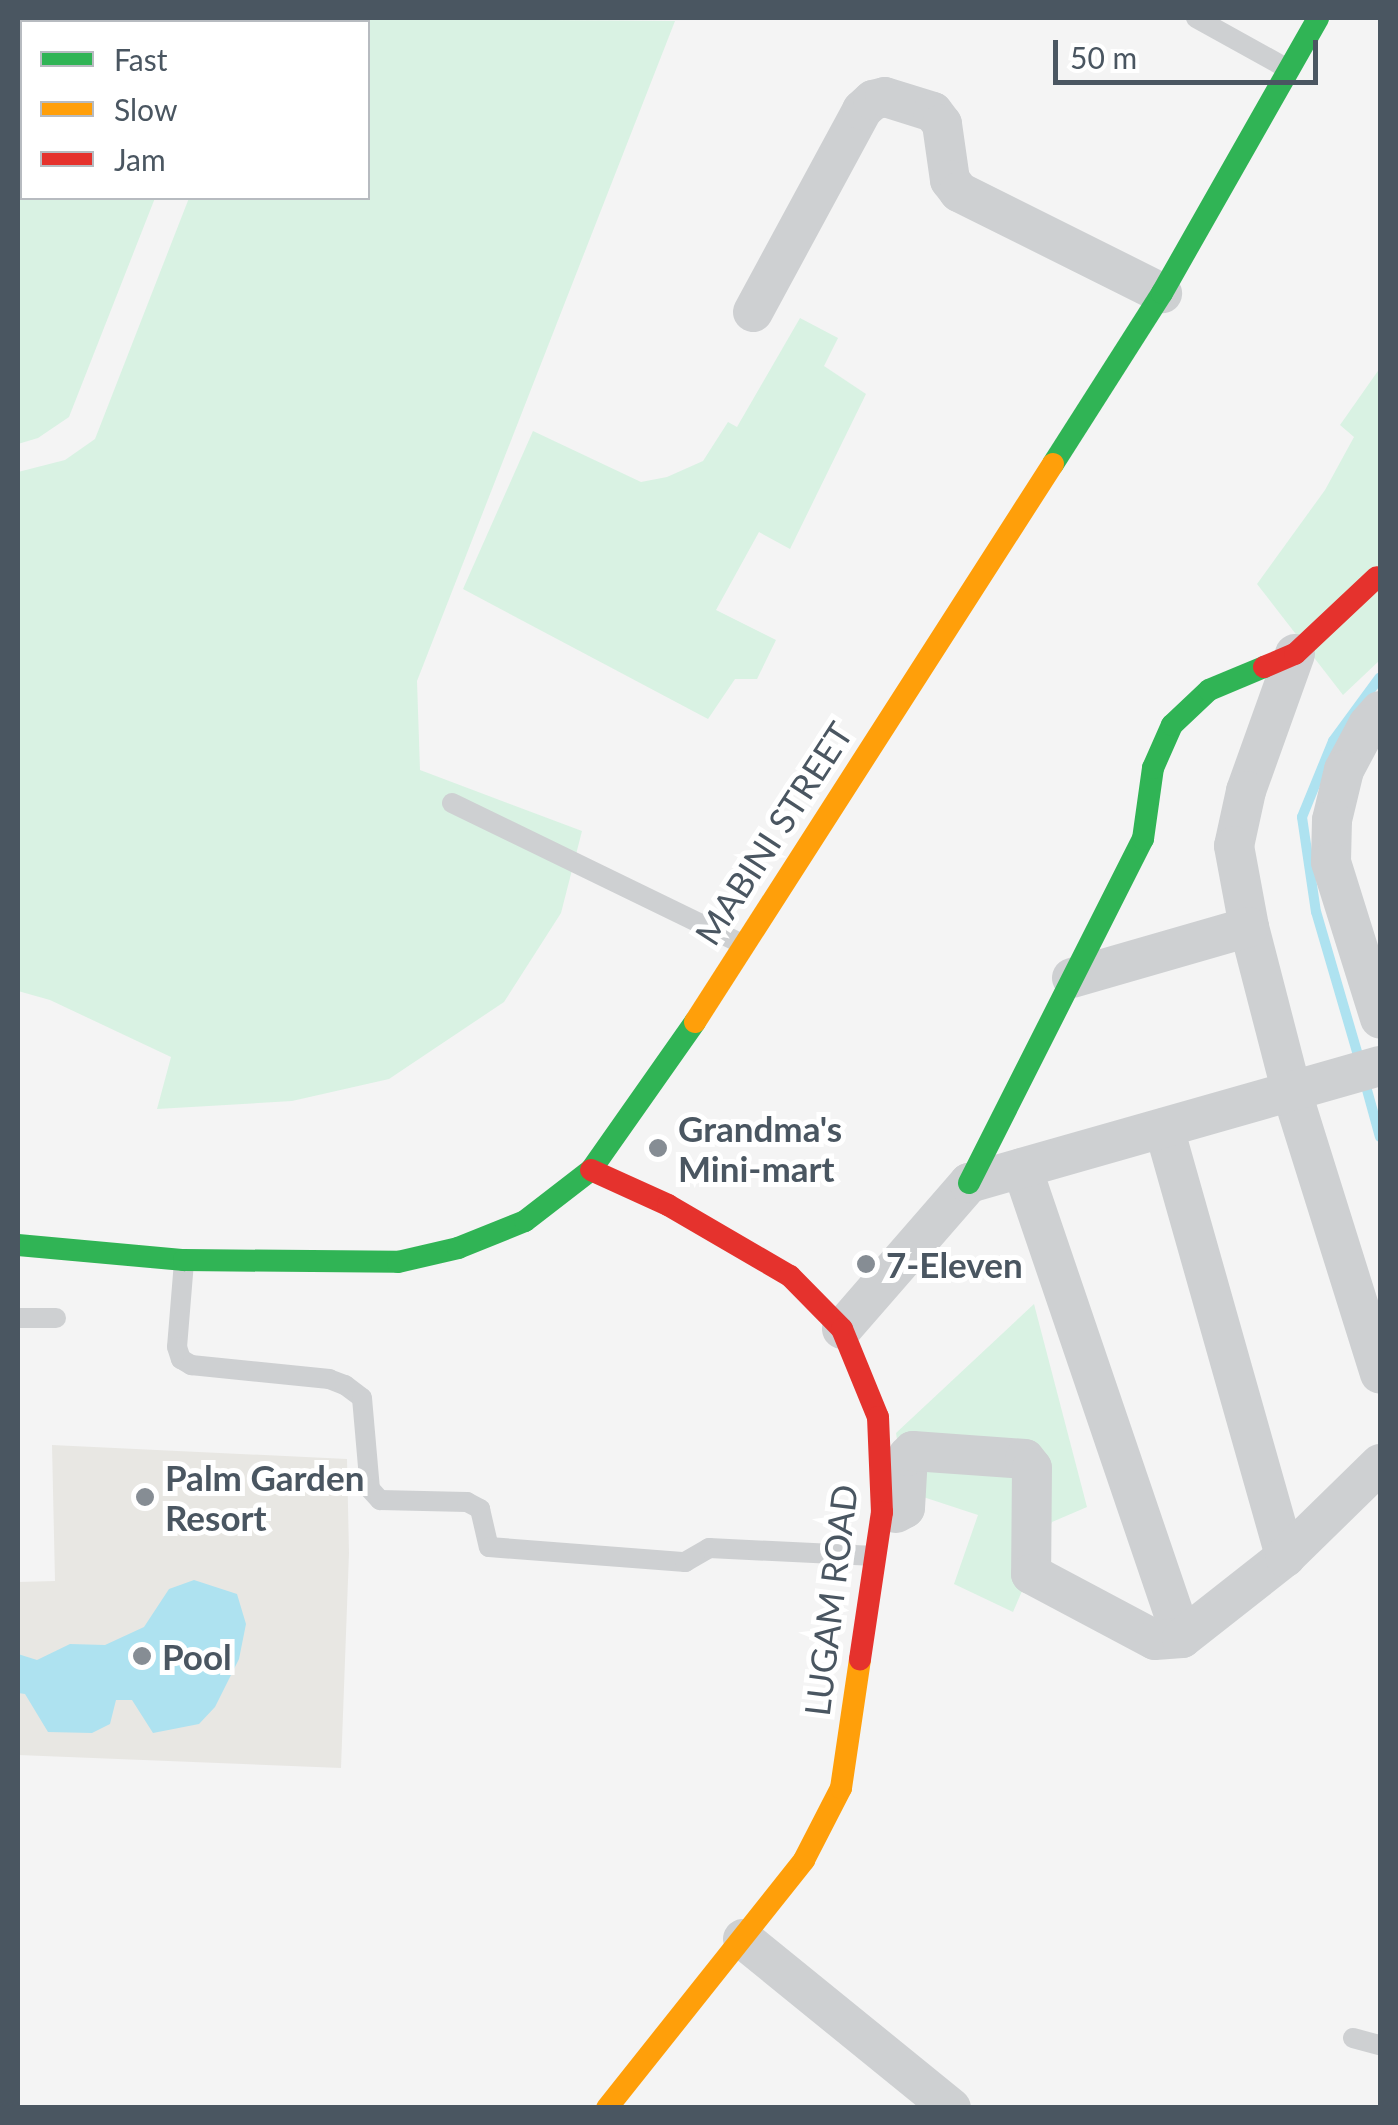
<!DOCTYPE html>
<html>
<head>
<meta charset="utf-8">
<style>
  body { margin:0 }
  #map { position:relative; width:1398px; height:2125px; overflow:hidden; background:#f4f4f4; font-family:Lato,sans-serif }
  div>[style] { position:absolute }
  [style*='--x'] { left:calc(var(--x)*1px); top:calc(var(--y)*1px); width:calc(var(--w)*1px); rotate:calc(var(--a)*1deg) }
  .commercial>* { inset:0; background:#e8e7e3 }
  .green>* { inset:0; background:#d9f2e3; transform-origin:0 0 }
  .water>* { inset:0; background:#aee2f0 }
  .stream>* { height:10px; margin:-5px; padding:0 5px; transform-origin:5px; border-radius:5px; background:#aee2f0 }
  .lane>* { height:20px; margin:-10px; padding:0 10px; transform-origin:10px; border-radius:10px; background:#ced0d2 }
  .street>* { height:40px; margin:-20px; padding:0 20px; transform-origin:20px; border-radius:20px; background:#ced0d2 }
  .fast>* { height:22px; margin:-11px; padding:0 11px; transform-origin:11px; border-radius:11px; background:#30b455 }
  .slow>* { height:22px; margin:-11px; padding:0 11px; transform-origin:11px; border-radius:11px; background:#ff9f0a }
  .jam>* { height:22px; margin:-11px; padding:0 11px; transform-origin:11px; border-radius:11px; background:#e5322d }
  .dots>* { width:28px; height:28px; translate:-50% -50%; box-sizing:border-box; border:5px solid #fff; border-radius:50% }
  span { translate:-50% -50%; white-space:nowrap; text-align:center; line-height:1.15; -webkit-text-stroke:10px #fff; paint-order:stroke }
  .street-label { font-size:35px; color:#4a5661 }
  .poi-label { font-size:35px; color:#4a5661; font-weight:700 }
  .left { translate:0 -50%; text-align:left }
  .frame { position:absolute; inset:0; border:20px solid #4a5661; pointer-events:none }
  .legend { position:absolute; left:20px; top:20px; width:350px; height:180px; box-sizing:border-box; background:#fff; border:2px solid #b7bbc0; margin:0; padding:12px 18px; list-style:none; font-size:30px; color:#4a5661 }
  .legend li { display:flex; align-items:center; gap:20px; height:50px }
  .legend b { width:50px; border:2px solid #b7bbc0 }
  .scale { position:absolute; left:1053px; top:40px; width:265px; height:45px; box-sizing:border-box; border:5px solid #4a5661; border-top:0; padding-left:12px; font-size:30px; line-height:35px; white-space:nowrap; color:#4a5661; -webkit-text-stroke:8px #fff; paint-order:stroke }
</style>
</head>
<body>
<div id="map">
  <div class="commercial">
    <div style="clip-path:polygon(52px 1445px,347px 1459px,349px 1553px,341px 1768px,18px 1755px,18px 1582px,55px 1581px)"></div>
  </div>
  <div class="green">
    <div style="left:34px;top:18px;width:191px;height:4px"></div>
    <div style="clip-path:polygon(259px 18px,675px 21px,417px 681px,420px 770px,582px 831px,561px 913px,504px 1002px,389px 1079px,292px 1101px,157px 1109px,171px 1057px,50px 1000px,18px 991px,18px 472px,65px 460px,95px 439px,189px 198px,368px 198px,368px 22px,257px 22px)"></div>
    <div style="clip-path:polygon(22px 53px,22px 198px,155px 198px,69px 417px,38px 438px,18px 444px,18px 68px)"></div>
    <div style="clip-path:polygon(800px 318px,838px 338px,824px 366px,866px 394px,790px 549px,759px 532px,716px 610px,776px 640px,757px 679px,735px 679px,708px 719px,463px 589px,533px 431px,641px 482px,667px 477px,703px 461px,728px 422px,737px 427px)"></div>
    <div style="clip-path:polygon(1380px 368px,1380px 660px,1343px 695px,1257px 584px,1325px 490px,1354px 437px,1340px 425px)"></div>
    <div style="clip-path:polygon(1034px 1304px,1087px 1507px,1052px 1522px,1013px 1612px,954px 1584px,978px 1515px,905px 1491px,896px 1433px)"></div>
  </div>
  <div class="water">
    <div style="clip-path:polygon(194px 1580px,237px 1594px,246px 1624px,239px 1659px,215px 1707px,199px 1724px,153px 1733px,132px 1700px,116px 1700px,110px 1724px,92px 1733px,48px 1732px,25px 1694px,18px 1693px,18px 1654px,37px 1660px,70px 1644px,105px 1645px,144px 1627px,169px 1589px)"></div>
  </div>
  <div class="stream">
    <div style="--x:1360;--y:1062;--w:156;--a:-106.3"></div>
    <div style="--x:1316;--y:912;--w:96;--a:-98.4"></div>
    <div style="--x:1302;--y:817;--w:82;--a:-67.8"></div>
    <div style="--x:1333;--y:741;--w:79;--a:-53.7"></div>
    <div style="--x:1364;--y:1079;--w:60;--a:74.6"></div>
  </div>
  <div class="lane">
    <div style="--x:1196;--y:18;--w:105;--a:29"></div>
    <div style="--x:452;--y:803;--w:322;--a:25.9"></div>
    <div style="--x:184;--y:1262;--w:85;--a:94.7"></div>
    <div style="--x:177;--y:1347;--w:13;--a:72"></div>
    <div style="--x:181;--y:1359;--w:12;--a:31"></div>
    <div style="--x:191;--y:1365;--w:139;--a:5.8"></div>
    <div style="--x:329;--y:1379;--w:17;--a:21"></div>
    <div style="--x:345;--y:1385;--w:21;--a:37"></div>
    <div style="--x:362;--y:1398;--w:91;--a:85"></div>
    <div style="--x:370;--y:1489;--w:15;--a:48"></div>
    <div style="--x:380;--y:1500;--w:87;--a:1.3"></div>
    <div style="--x:467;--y:1502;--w:15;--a:28"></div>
    <div style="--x:480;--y:1509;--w:39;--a:77"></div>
    <div style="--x:489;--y:1547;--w:197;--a:4.4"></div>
    <div style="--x:685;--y:1562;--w:28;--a:-30"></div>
    <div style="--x:709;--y:1548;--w:166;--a:2.8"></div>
    <div style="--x:18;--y:1318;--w:38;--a:0"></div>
    <div style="--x:1353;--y:2038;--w:28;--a:15"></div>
  </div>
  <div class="street">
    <div style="--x:753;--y:312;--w:230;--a:-61.6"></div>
    <div style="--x:862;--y:110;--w:15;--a:-42"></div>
    <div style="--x:873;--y:100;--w:12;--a:-14"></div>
    <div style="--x:885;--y:97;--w:50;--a:17.4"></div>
    <div style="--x:933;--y:112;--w:15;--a:53"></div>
    <div style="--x:942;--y:124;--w:57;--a:81.9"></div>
    <div style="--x:950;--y:180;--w:15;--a:53"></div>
    <div style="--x:959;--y:192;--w:227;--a:26.5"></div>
    <div style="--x:1295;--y:654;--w:145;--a:109.7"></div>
    <div style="--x:1246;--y:791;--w:56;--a:102.3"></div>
    <div style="--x:1234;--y:846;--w:82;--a:79.5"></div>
    <div style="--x:1249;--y:927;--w:171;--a:75.5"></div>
    <div style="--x:1292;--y:1093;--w:294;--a:72.6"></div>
    <div style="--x:1380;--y:711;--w:18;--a:131"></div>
    <div style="--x:1368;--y:725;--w:51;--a:118.1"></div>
    <div style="--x:1344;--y:770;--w:51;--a:103.5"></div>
    <div style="--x:1332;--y:820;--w:42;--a:91.4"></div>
    <div style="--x:1331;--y:862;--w:164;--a:72.6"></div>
    <div style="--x:1072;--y:978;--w:184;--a:-16.1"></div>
    <div style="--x:1164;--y:1128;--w:446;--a:74.2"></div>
    <div style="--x:1022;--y:1168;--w:496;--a:71.2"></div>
    <div style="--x:842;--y:1329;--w:194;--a:-49"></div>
    <div style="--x:969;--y:1183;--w:427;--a:-15.9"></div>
    <div style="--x:896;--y:1513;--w:10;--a:-29"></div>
    <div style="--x:905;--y:1508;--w:52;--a:-86.7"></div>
    <div style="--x:908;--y:1456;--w:7;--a:-45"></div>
    <div style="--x:913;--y:1451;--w:112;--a:4.1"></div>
    <div style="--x:1025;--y:1459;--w:11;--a:52"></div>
    <div style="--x:1032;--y:1468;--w:106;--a:90.5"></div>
    <div style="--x:1031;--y:1574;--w:140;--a:28"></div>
    <div style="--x:1155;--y:1640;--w:27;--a:-4"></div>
    <div style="--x:1182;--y:1638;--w:131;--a:-38.2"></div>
    <div style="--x:1285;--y:1557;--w:133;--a:-44.4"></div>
    <div style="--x:743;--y:1939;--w:268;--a:39.1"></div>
  </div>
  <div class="fast">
    <div style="--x:1053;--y:464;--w:203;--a:-57.5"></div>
    <div style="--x:1162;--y:293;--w:316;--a:-60.4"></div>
    <div style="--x:969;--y:1183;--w:386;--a:-63.2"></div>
    <div style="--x:1143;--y:839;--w:72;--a:-82"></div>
    <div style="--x:1153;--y:768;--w:47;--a:-66.2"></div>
    <div style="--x:1172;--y:725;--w:51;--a:-43.4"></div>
    <div style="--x:1209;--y:690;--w:60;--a:-22.7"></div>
    <div style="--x:18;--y:1245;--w:167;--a:5.2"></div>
    <div style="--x:184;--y:1260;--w:214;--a:0.5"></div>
    <div style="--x:398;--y:1262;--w:62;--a:-13.1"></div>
    <div style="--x:458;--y:1248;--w:72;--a:-21.9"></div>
    <div style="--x:525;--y:1221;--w:83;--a:-37.7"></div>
    <div style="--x:591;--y:1170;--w:181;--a:-54.9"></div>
  </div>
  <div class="slow">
    <div style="--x:695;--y:1022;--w:663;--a:-57.32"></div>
    <div style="--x:607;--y:2108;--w:317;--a:-51.5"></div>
    <div style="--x:804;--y:1860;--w:81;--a:-62.8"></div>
    <div style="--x:841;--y:1788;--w:130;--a:-81.6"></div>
  </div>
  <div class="jam">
    <div style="--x:1264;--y:667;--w:34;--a:-23"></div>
    <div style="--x:1295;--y:654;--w:112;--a:-43.2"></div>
    <div style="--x:591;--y:1170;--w:85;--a:24.4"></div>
    <div style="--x:668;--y:1205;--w:141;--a:30.2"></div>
    <div style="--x:790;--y:1276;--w:74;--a:45.5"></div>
    <div style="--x:842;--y:1329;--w:95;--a:67.8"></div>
    <div style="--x:878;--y:1417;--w:95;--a:87.6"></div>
    <div style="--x:882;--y:1512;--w:149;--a:98.5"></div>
  </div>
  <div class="dots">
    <div style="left:658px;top:1148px;background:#868d94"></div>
    <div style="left:866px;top:1264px;background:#868d94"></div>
    <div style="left:145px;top:1497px;background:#868d94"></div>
    <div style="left:142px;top:1656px;background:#868d94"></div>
  </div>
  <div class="street-label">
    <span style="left:773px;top:833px;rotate:-57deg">MABINI STREET</span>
    <span style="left:830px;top:1600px;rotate:-83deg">LUGAM ROAD</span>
  </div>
  <div class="poi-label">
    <span class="left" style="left:678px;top:1148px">Grandma's<br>Mini-mart</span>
    <span class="left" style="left:886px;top:1264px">7-Eleven</span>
    <span class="left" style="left:165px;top:1497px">Palm Garden<br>Resort</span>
    <span class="left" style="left:162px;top:1656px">Pool</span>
  </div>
  <div class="frame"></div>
  <ul class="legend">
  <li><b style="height:12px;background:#30b455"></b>Fast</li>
  <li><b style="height:12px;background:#ff9f0a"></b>Slow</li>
  <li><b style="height:12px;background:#e5322d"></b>Jam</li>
  </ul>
  <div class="scale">50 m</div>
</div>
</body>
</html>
